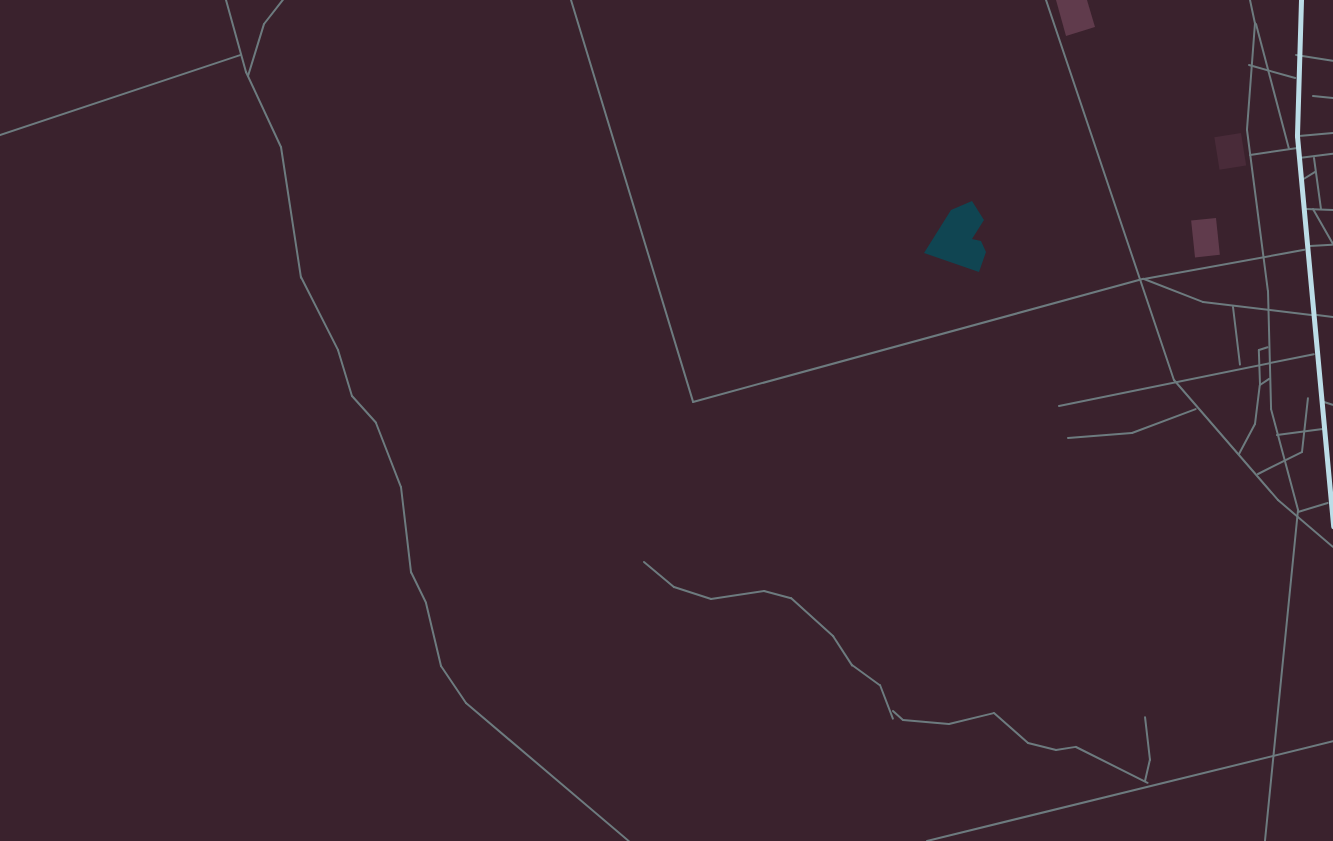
<!DOCTYPE html>
<html>
<head>
<meta charset="utf-8">
<style>
  body { margin:0 }
  #map { position:relative; width:1333px; height:841px; overflow:hidden; background:#3a222d; font-family:Helvetica,sans-serif }
  div>[style] { position:absolute }
  [style*='--x'] { left:calc(var(--x)*1px); top:calc(var(--y)*1px); width:calc(var(--w)*1px); rotate:calc(var(--a)*1deg) }
  .built>* { inset:0; background:#492b39; transform-origin:0 0 }
  .green>* { inset:0; background:#603b4c; transform-origin:0 0 }
  .water>* { inset:0; background:#104552 }
  .minor>* { height:2px; margin:-1px; padding:0 1px; transform-origin:1px; border-radius:1px; background:#6d7b7f }
  .trunk>* { height:5px; margin:-2.5px; padding:0 2.5px; transform-origin:2.5px; border-radius:2.5px; background:#bcdde7 }
  span { translate:-50% -50%; white-space:nowrap; text-align:center; line-height:1.15; -webkit-text-stroke:7px #3a222d; paint-order:stroke }
</style>
</head>
<body>
<div id="map">
  <div class="built">
    <div style="left:1241px;top:133px;width:33px;height:27px;rotate:81deg"></div>
  </div>
  <div class="green">
    <div style="clip-path:polygon(1056px 0,1087px 0,1095px 27px,1066px 36px)"></div>
    <div style="left:1216px;top:218px;width:37px;height:25px;rotate:84deg"></div>
  </div>
  <div class="water">
    <div style="clip-path:polygon(972px 201px,984px 220px,972px 239px,981px 241px,986px 252px,979px 272px,924px 253px,951px 210px)"></div>
  </div>
  <div class="minor">
    <div style="--x:226;--y:0;--w:75;--a:74.5"></div>
    <div style="--x:246;--y:72;--w:83;--a:65"></div>
    <div style="--x:281;--y:147;--w:132;--a:81.3"></div>
    <div style="--x:301;--y:277;--w:82;--a:63.1"></div>
    <div style="--x:338;--y:350;--w:48;--a:73.1"></div>
    <div style="--x:352;--y:396;--w:36;--a:48"></div>
    <div style="--x:376;--y:423;--w:69;--a:68.7"></div>
    <div style="--x:401;--y:487;--w:86;--a:83.3"></div>
    <div style="--x:411;--y:572;--w:34;--a:64"></div>
    <div style="--x:426;--y:603;--w:65;--a:76.6"></div>
    <div style="--x:441;--y:666;--w:45;--a:56"></div>
    <div style="--x:466;--y:703;--w:214;--a:40.3"></div>
    <div style="--x:571;--y:0;--w:420;--a:73.1"></div>
    <div style="--x:693;--y:402;--w:467;--a:-15.3"></div>
    <div style="--x:1144;--y:279;--w:163;--a:-10.3"></div>
    <div style="--x:1046;--y:0;--w:401;--a:71.4"></div>
    <div style="--x:1174;--y:380;--w:159;--a:49.1"></div>
    <div style="--x:1278;--y:500;--w:72;--a:40.5"></div>
    <div style="--x:1250;--y:0;--w:24;--a:78"></div>
    <div style="--x:1255;--y:23;--w:107;--a:94.3"></div>
    <div style="--x:1247;--y:130;--w:162;--a:82.6"></div>
    <div style="--x:1268;--y:291;--w:118;--a:88.5"></div>
    <div style="--x:1271;--y:409;--w:105;--a:75"></div>
    <div style="--x:1298;--y:510;--w:333;--a:95.7"></div>
    <div style="--x:1256;--y:24;--w:129;--a:75.2"></div>
    <div style="--x:1296;--y:55;--w:37;--a:9"></div>
    <div style="--x:1249;--y:65;--w:48;--a:15.8"></div>
    <div style="--x:248;--y:76;--w:54;--a:-72.9"></div>
    <div style="--x:264;--y:24;--w:31;--a:-52"></div>
    <div style="--x:1313;--y:96;--w:20;--a:6"></div>
    <div style="--x:0;--y:135;--w:253;--a:-18.4"></div>
    <div style="--x:1299;--y:136;--w:34;--a:-5"></div>
    <div style="--x:1250;--y:155;--w:48;--a:-8.5"></div>
    <div style="--x:1299;--y:158;--w:34;--a:-7"></div>
    <div style="--x:1314;--y:158;--w:51;--a:82.2"></div>
    <div style="--x:1302;--y:180;--w:15;--a:-32"></div>
    <div style="--x:1306;--y:209;--w:27;--a:2"></div>
    <div style="--x:1313;--y:209;--w:40;--a:60.3"></div>
    <div style="--x:1310;--y:246;--w:22;--a:-3"></div>
    <div style="--x:1144;--y:279;--w:63;--a:21.3"></div>
    <div style="--x:1203;--y:302;--w:109;--a:6.9"></div>
    <div style="--x:1233;--y:307;--w:58;--a:83.1"></div>
    <div style="--x:1317;--y:315;--w:16;--a:7"></div>
    <div style="--x:1260;--y:384;--w:34;--a:-92"></div>
    <div style="--x:1259;--y:350;--w:9;--a:-18"></div>
    <div style="--x:1324;--y:402;--w:9;--a:18"></div>
    <div style="--x:1059;--y:406;--w:260;--a:-11.5"></div>
    <div style="--x:1277;--y:435;--w:46;--a:-7.4"></div>
    <div style="--x:1068;--y:438;--w:64;--a:-4.5"></div>
    <div style="--x:1132;--y:433;--w:68;--a:-20.6"></div>
    <div style="--x:1239;--y:454;--w:34;--a:-62"></div>
    <div style="--x:1255;--y:424;--w:39;--a:-83"></div>
    <div style="--x:1260;--y:385;--w:11;--a:-34"></div>
    <div style="--x:1258;--y:474;--w:49;--a:-26.6"></div>
    <div style="--x:1302;--y:452;--w:54;--a:-83.7"></div>
    <div style="--x:1298;--y:512;--w:31;--a:-17"></div>
    <div style="--x:644;--y:562;--w:39;--a:40"></div>
    <div style="--x:674;--y:587;--w:39;--a:18"></div>
    <div style="--x:711;--y:599;--w:54;--a:-8.6"></div>
    <div style="--x:764;--y:591;--w:28;--a:15"></div>
    <div style="--x:791;--y:598;--w:57;--a:42.1"></div>
    <div style="--x:833;--y:636;--w:35;--a:57"></div>
    <div style="--x:852;--y:665;--w:34;--a:36"></div>
    <div style="--x:880;--y:685;--w:36;--a:69"></div>
    <div style="--x:893;--y:711;--w:13;--a:42"></div>
    <div style="--x:903;--y:720;--w:46;--a:5"></div>
    <div style="--x:949;--y:724;--w:46;--a:-13.7"></div>
    <div style="--x:994;--y:713;--w:45;--a:41.4"></div>
    <div style="--x:1028;--y:743;--w:29;--a:14"></div>
    <div style="--x:1056;--y:750;--w:20;--a:-9"></div>
    <div style="--x:1076;--y:747;--w:80;--a:26.6"></div>
    <div style="--x:1145;--y:781;--w:22;--a:-77"></div>
    <div style="--x:1150;--y:760;--w:43;--a:-96.6"></div>
    <div style="--x:927;--y:841;--w:418;--a:-13.8"></div>
  </div>
  <div class="trunk">
    <div style="--x:1301;--y:0;--w:136;--a:91.7"></div>
    <div style="--x:1297;--y:136;--w:392;--a:84.7"></div>
  </div>
</div>
</body>
</html>
